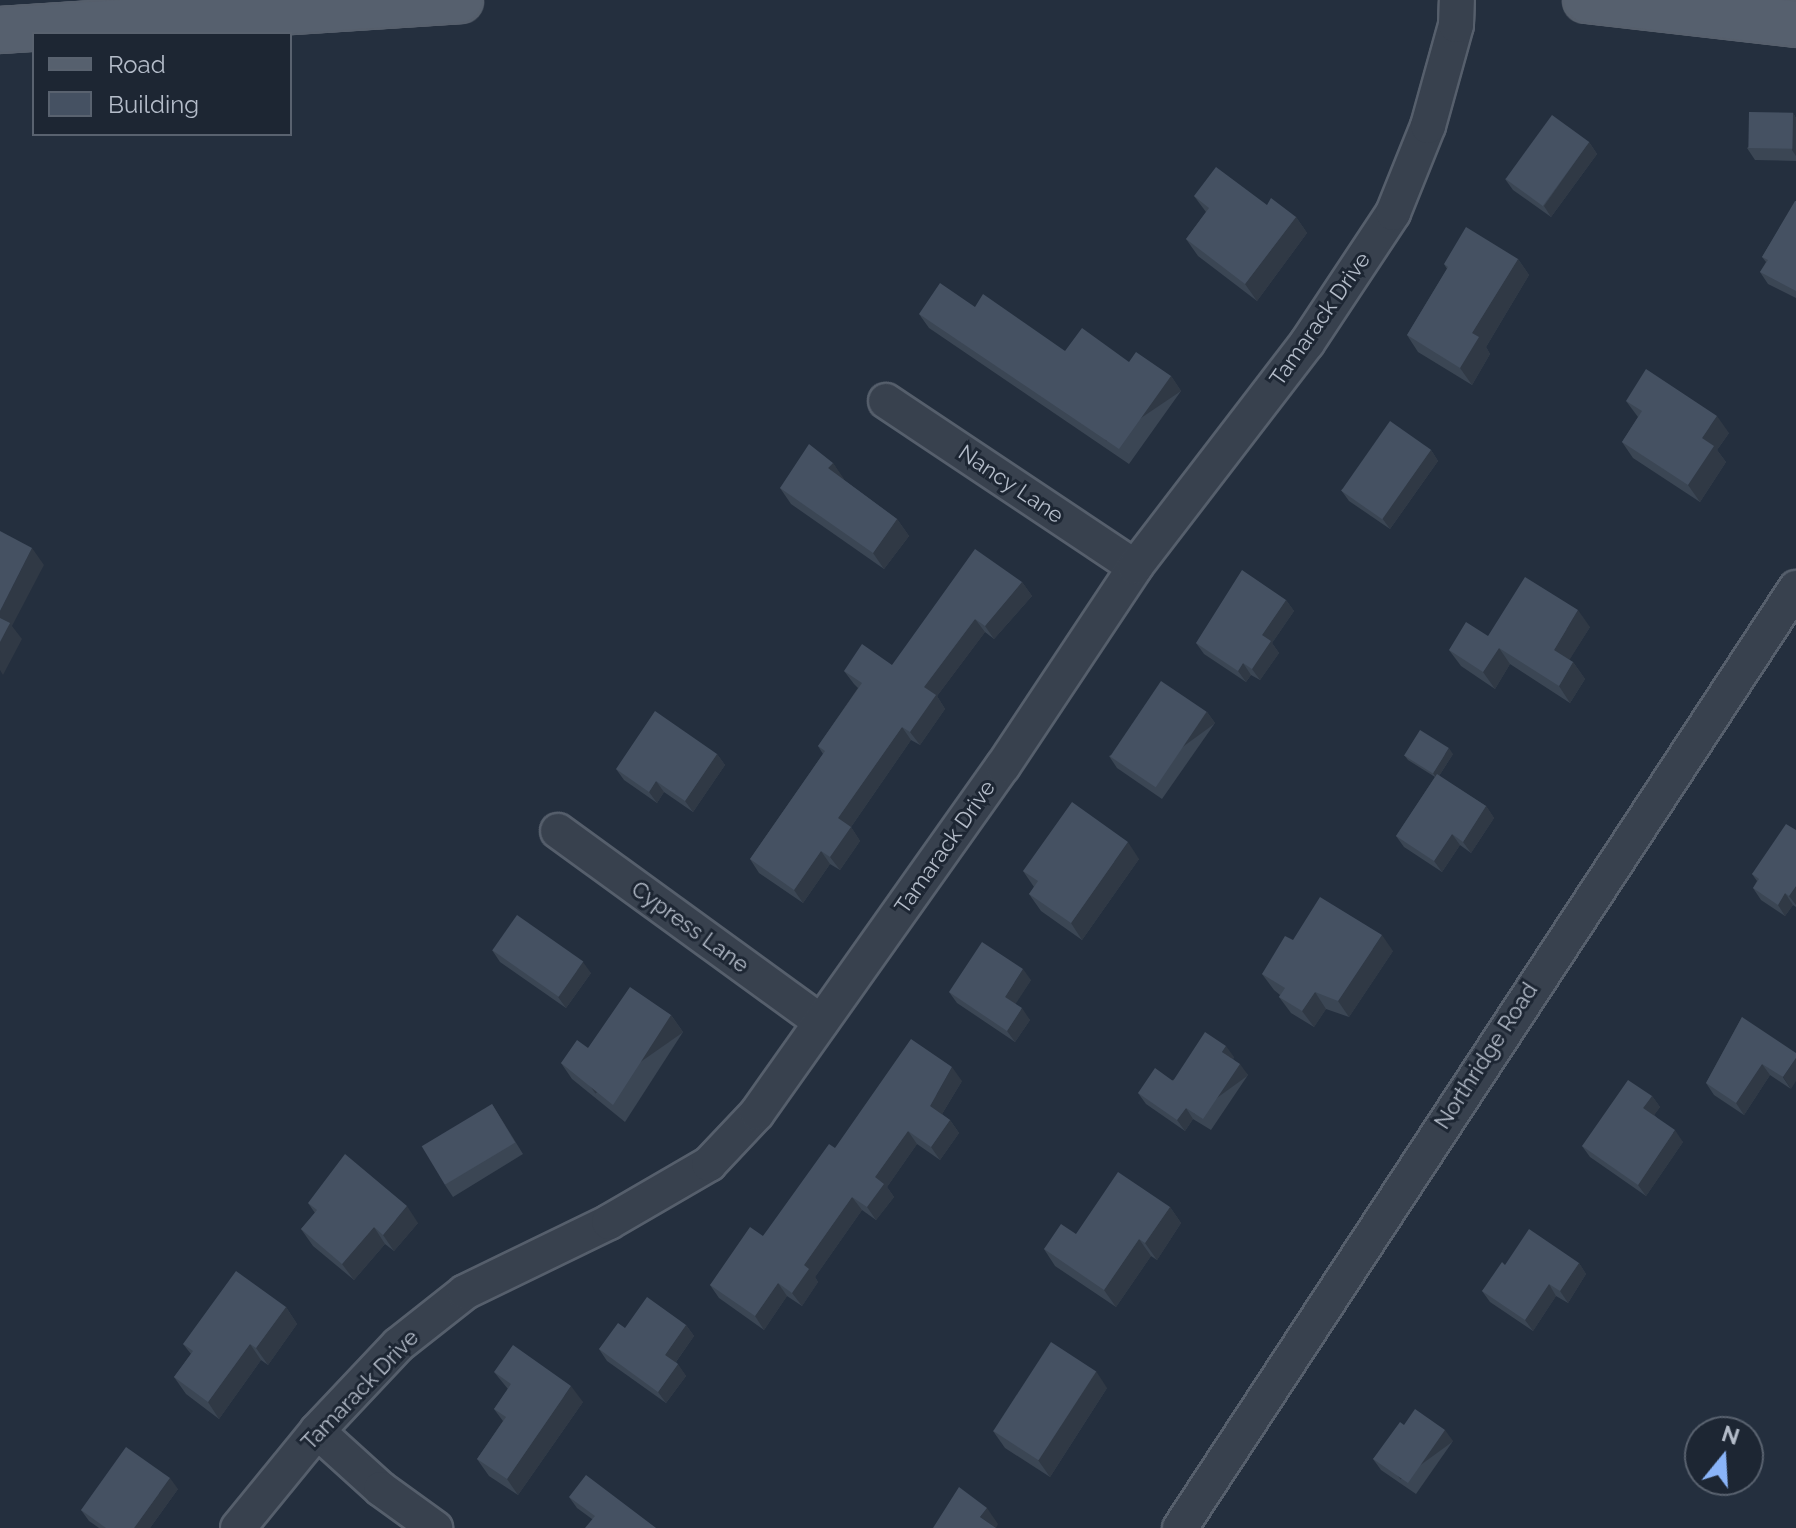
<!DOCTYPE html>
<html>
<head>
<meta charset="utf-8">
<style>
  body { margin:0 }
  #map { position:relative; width:1796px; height:1528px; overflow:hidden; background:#242f3e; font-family:Raleway,sans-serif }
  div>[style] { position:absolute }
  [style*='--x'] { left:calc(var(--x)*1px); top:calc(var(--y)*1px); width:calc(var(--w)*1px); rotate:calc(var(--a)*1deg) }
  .roads { filter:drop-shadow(2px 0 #565f6c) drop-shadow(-2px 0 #565f6c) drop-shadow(0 2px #565f6c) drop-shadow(0 -2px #565f6c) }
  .minor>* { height:34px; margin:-17px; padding:0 17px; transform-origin:17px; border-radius:17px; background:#38414e }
  .major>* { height:44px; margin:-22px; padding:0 22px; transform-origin:22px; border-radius:22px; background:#56606e }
  .wall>* { inset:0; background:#3b4654 }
  .shaded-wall>* { inset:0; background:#303945; transform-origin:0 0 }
  .building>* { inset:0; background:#455162; transform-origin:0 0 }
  span { translate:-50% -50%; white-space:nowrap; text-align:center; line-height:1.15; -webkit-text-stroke:6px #1d2633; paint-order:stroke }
  .street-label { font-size:22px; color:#b4bcc9 }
  .legend { position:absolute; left:32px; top:32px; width:260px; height:104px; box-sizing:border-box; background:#1d2633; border:2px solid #59626f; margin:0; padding:10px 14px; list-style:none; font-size:24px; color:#b4bcc9 }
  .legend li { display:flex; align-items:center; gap:16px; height:40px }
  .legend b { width:40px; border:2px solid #59626f }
  .north { position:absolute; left:1684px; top:1416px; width:80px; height:80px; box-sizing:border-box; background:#1d2633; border:2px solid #59626f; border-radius:50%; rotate:18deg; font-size:22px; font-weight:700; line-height:32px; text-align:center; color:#b4bcc9 }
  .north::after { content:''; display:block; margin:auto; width:28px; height:36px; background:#8ab4f8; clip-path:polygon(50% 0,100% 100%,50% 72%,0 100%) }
</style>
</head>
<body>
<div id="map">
  <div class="roads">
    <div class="minor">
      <div style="--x:886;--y:401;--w:299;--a:33.7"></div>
      <div style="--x:558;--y:831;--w:325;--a:36"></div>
      <div style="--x:317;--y:1431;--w:86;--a:42.2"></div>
      <div style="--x:381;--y:1489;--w:67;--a:35.8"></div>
      <div style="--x:238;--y:1528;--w:125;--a:-50.8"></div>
      <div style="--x:317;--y:1431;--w:118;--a:-46.7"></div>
      <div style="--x:398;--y:1345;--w:85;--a:-38.3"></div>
      <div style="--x:465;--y:1292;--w:160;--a:-25.9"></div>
      <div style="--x:609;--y:1222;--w:116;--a:-30.1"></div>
      <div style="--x:709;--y:1164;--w:70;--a:-46.7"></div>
      <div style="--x:757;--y:1113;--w:425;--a:-54.7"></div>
      <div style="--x:1003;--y:766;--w:239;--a:-56.4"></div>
      <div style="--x:1135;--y:567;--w:282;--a:-52.5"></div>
      <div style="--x:1307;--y:343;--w:156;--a:-56.5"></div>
      <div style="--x:1393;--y:213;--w:94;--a:-68.1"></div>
      <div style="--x:1428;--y:126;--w:105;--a:-74.5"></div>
      <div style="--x:1456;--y:25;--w:25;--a:-88"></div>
      <div style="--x:1180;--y:1528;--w:1124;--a:-56.76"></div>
    </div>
    <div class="major">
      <div style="--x:1586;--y:0;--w:211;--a:6.5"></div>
      <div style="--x:0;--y:30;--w:461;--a:-3.7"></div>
    </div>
  </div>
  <div class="wall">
    <div style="clip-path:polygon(1793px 113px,1796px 118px,1796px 161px,1755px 160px,1747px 148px)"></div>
    <div style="clip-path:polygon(1589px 142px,1597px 154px,1551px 217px,1513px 190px,1505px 179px)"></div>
    <div style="clip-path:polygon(1194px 196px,1267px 205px,1296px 217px,1307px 233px,1257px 301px,1198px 256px,1186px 239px,1206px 212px)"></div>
    <div style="clip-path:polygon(1796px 201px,1796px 298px,1768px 284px,1760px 272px,1766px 262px,1762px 257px)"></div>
    <div style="clip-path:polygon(1518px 259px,1529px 275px,1486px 347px,1490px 354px,1472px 385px,1418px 352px,1407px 335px,1447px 269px,1444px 264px)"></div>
    <div style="clip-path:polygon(975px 307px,1065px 351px,1129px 362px,1171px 376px,1181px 391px,1129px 464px,929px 328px,919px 314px)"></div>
    <div style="clip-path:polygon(1626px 401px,1729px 433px,1717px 450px,1726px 462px,1700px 502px,1633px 458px,1622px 442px,1638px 417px)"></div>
    <div style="clip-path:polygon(1431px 450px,1438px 461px,1390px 529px,1349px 501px,1341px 490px)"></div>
    <div style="clip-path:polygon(833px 463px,844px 480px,897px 519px,909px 536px,884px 569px,791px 504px,780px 488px)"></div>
    <div style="clip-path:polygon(1022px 582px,1032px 596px,994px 639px,985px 632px,937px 696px,945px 709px,920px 745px,911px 740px,851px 827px,860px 841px,840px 870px,830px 864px,803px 903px,759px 873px,750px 859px,823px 754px,818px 746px,858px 688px,854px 684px,844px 671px,892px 665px)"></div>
    <div style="clip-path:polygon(1286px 600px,1294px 611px,1272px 643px,1279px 653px,1260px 680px,1251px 675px,1246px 682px,1204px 654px,1196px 643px)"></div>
    <div style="clip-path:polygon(1590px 627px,1569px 660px,1573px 662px,1585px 679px,1570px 703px,1510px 664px,1495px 689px,1461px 666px,1449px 650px,1488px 636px)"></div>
    <div style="clip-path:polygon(1207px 712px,1215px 723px,1162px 799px,1117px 768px,1109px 756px)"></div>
    <div style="clip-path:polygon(717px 754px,725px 765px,693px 812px,664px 792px,657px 803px,624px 780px,616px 769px)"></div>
    <div style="clip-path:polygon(1453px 754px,1439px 776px,1486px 806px,1494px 818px,1471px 853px,1460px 845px,1442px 872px,1404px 847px,1396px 836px,1435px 777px,1408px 760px,1404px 755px)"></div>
    <div style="clip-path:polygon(1796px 830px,1796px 907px,1793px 905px,1785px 916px,1761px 900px,1753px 888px,1757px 881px,1752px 874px)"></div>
    <div style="clip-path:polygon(1139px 859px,1082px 940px,1041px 911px,1029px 894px,1034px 887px,1023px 871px)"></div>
    <div style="clip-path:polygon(1293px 940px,1393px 951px,1349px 1017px,1326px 1009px,1314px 1027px,1291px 1013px,1279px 997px,1280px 995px,1274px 990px,1262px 974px)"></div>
    <div style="clip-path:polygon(492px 950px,591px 973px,566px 1008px,500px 962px)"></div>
    <div style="clip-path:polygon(1031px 980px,1015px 1004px,1030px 1020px,1015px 1042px,957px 1003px,949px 992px)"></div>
    <div style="clip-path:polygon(671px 1015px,683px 1032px,625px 1122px,572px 1079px,561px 1063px,588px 1048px)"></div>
    <div style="clip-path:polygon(1742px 1017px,1791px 1089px,1770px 1075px,1744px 1115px,1714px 1095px,1706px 1083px)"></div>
    <div style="clip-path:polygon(1234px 1057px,1233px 1059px,1248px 1075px,1211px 1130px,1193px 1119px,1185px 1131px,1146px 1104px,1138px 1093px)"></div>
    <div style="clip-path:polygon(962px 1081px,942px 1114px,950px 1120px,959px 1133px,940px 1160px,917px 1144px,887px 1187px,894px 1197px,876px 1220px,862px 1210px,815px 1277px,818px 1282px,802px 1306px,787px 1296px,764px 1330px,719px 1298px,710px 1285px,763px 1236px,835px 1148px)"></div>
    <div style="clip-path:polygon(1652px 1096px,1660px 1107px,1654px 1115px,1683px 1142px,1646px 1196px,1590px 1157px,1582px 1146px)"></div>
    <div style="clip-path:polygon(492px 1104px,523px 1154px,453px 1197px,445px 1185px)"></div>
    <div style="clip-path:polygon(308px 1203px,418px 1223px,394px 1251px,385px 1244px,354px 1280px,313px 1246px,301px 1229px,315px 1213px)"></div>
    <div style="clip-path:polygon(1170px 1207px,1181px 1223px,1157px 1260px,1151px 1256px,1116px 1307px,1055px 1266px,1044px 1249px,1076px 1234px)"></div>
    <div style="clip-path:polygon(1579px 1263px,1586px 1274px,1568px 1303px,1556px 1296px,1533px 1331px,1490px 1302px,1482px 1291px,1505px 1265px)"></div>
    <div style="clip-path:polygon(286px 1307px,297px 1324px,268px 1365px,261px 1360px,219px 1419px,186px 1394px,174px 1377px,191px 1354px,183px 1344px)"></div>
    <div style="clip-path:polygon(686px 1325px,694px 1336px,676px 1362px,686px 1376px,666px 1403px,607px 1361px,599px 1349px,625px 1328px)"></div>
    <div style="clip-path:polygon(494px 1372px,583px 1402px,518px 1495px,489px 1476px,477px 1459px,503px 1421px,494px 1409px,508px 1389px)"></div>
    <div style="clip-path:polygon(1107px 1388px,1050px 1477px,1005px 1448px,993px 1431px)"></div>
    <div style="clip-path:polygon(1404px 1425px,1453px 1441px,1416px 1494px,1381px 1470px,1373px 1459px)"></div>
    <div style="clip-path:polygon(178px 1489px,150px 1528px,99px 1528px,89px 1521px,81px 1510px)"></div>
    <div style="clip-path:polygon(569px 1497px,656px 1528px,592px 1519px,577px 1508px)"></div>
  </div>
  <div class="shaded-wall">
    <div style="clip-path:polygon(1793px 113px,1796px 118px,1796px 156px,1792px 150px)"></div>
    <div style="clip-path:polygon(1589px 142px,1597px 154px,1551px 217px,1544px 206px)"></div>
    <div style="clip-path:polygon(1296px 217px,1307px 233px,1257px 301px,1245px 284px)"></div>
    <div style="clip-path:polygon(1518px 259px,1529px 275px,1486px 347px,1490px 354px,1472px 385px,1460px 368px,1472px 333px)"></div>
    <div style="left:1171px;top:376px;width:18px;height:90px;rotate:56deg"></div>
    <div style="clip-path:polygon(1717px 416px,1729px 433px,1717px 450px,1726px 462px,1700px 502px,1688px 485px,1702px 438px)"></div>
    <div style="clip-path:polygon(1431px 450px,1438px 461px,1390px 529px,1382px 518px)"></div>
    <div style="clip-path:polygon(833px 463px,844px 479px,840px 485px,828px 468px)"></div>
    <div style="clip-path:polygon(897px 519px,909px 536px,884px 569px,873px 553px)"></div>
    <div style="clip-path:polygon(32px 548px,44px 565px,12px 626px,22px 639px,3px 675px,0 670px,0 611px)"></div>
    <div style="clip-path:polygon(1022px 582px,1032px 596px,994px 639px,985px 626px)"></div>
    <div style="clip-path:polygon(1286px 600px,1294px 611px,1272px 643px,1279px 653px,1260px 680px,1252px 669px,1262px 635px)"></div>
    <div style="clip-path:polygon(1578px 610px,1590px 627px,1565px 667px,1554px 650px)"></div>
    <div style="clip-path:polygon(975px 619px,985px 632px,937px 696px,945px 709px,920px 745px,910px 732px,924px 687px)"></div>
    <div style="clip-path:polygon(1499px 648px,1510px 664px,1495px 689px,1483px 672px)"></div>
    <div style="clip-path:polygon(1573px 662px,1585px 679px,1570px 703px,1559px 686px)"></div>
    <div style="clip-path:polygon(1243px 663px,1251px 675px,1246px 682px,1238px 671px)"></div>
    <div style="left:1207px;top:712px;width:14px;height:91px;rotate:54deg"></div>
    <div style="clip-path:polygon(902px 727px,911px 740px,851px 827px,860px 841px,840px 870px,830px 857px,838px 818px)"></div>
    <div style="clip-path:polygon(1449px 748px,1453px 754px,1437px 779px,1433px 773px)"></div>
    <div style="clip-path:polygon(717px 754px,725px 765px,693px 812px,685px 801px)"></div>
    <div style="clip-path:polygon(656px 781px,664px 792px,657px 803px,649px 792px)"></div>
    <div style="clip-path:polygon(1486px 806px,1494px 818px,1471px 853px,1463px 842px)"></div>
    <div style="clip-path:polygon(1452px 834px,1460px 845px,1442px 872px,1434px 861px)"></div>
    <div style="clip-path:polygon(1128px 842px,1139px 859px,1082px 940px,1071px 923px)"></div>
    <div style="clip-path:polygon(821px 851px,830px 864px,803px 903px,794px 890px)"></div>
    <div style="clip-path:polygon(1796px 886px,1796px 905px,1789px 896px)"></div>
    <div style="clip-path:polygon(1785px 893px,1793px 905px,1785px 916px,1778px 905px)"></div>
    <div style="clip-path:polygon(1382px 935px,1393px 951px,1349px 1017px,1338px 1001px)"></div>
    <div style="clip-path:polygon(583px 962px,591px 973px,566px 1008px,558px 997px)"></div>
    <div style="clip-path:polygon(1023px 969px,1031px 980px,1013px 1008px,1005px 997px)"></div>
    <div style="clip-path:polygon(1315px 992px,1326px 1009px,1314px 1027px,1302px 1011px)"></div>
    <div style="clip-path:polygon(1022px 1008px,1030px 1020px,1015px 1042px,1007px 1031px)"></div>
    <div style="left:671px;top:1015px;width:21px;height:107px;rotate:55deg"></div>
    <div style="clip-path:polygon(1226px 1046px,1234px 1057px,1230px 1063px,1222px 1052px)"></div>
    <div style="clip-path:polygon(1796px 1058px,1796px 1081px,1791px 1089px,1783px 1077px)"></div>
    <div style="left:1240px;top:1064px;width:14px;height:66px;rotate:54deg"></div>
    <div style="clip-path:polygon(1762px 1064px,1770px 1075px,1744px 1115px,1736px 1103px)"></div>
    <div style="clip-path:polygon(952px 1067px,962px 1081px,939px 1119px,930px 1106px)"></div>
    <div style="clip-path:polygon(1652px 1096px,1660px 1107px,1651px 1119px,1643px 1108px)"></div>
    <div style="clip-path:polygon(1186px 1108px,1193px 1119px,1185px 1131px,1177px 1120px)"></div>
    <div style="clip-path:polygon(950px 1120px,959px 1133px,940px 1160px,931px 1147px)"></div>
    <div style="clip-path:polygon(1675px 1130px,1683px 1142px,1646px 1196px,1638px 1185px)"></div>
    <div style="clip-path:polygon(908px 1131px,917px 1144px,887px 1187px,894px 1197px,876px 1220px,867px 1207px,875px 1177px)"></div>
    <div style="clip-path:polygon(852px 1197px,862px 1210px,815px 1277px,818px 1282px,802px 1306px,792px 1293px,804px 1265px)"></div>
    <div style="clip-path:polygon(407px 1206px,418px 1223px,394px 1251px,383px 1235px)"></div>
    <div style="clip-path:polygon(1170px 1207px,1181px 1223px,1157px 1260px,1145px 1243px)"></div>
    <div style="clip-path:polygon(374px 1227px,385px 1244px,354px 1280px,342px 1264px)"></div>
    <div style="clip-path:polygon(1139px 1239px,1151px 1256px,1116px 1307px,1104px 1290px)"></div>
    <div style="clip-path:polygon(1579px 1263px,1586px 1274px,1568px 1303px,1560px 1291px)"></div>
    <div style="clip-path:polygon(778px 1283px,787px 1296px,764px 1330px,755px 1316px)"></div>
    <div style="clip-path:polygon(1549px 1284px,1556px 1296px,1533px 1331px,1525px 1320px)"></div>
    <div style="clip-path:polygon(286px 1307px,297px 1324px,268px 1365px,256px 1348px)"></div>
    <div style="clip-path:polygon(686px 1325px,694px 1336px,673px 1366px,665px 1355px)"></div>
    <div style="clip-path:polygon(250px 1344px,261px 1360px,219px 1419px,208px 1402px)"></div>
    <div style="clip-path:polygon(678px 1364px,686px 1376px,666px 1403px,658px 1392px)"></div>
    <div style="clip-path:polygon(1096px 1371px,1107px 1388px,1050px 1477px,1038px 1460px)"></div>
    <div style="clip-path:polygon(571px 1386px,583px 1402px,518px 1495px,507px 1479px)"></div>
    <div style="left:1445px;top:1430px;width:14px;height:65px;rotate:54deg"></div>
    <div style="clip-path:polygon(170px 1478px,178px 1489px,150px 1528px,134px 1528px)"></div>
    <div style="clip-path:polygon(987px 1508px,998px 1524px,996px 1528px,980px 1517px)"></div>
  </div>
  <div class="building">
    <div style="left:1749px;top:112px;width:44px;height:36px;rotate:1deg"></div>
    <div style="left:1552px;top:115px;width:46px;height:79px;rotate:36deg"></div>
    <div style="clip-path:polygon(1216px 167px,1267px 205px,1271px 198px,1296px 217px,1245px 284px,1186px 239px,1209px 208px,1194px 196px)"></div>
    <div style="clip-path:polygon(1795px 201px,1796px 201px,1796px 291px,1760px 272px,1768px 260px,1762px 257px)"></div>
    <div style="clip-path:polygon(1466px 227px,1518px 259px,1472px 333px,1479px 337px,1460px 368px,1407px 335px,1448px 267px,1444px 264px)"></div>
    <div style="clip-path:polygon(940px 283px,975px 307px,983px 294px,1065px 351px,1082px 328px,1129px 362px,1136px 352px,1171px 376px,1119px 449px,919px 314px)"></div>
    <div style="clip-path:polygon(1646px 369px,1717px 416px,1702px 438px,1714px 446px,1688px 485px,1622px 442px,1642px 411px,1626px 401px)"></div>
    <div style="left:1390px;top:421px;width:50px;height:85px;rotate:35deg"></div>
    <div style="clip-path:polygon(809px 444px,833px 463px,828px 468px,897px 519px,873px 553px,780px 488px)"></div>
    <div style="clip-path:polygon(0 531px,32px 548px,0 611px)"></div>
    <div style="clip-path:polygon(975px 549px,1022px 582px,985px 626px,975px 619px,924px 687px,936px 695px,910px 732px,902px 727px,838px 818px,851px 827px,830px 857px,821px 851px,794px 890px,750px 859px,825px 751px,818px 746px,862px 683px,844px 671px,862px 644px,892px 665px)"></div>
    <div style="clip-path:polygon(1242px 570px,1286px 600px,1262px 635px,1271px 641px,1252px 669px,1243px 663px,1238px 671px,1196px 643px)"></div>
    <div style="clip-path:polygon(1525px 577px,1578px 610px,1554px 650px,1573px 662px,1559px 686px,1499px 648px,1483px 672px,1449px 650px,1466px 622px,1488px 636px)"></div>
    <div style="clip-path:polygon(0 618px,10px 623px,0 642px)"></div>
    <div style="left:1161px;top:681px;width:55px;height:91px;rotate:34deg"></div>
    <div style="clip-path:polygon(655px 711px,717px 754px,685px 801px,656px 781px,649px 792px,616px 769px)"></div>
    <div style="left:1420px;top:730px;width:34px;height:30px;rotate:32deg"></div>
    <div style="clip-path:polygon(1437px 774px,1486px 806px,1463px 842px,1452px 834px,1434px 861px,1396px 836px)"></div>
    <div style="clip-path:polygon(1072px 802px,1128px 842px,1071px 923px,1029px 894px,1038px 881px,1023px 871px)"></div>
    <div style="clip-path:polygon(1786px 824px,1796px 830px,1796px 886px,1789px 896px,1785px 893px,1778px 905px,1753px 888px,1759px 879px,1752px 874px)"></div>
    <div style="clip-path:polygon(1320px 897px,1382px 935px,1338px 1001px,1315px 992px,1302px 1011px,1279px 997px,1285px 988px,1262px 974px,1285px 936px,1293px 940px)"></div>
    <div style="left:517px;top:915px;width:81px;height:43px;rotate:35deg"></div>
    <div style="clip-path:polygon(982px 942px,1023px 969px,1005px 997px,1022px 1008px,1007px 1031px,949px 992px)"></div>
    <div style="clip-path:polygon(630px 987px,671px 1015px,613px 1105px,561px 1063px,577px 1040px,588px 1048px)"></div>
    <div style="clip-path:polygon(1742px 1017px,1796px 1053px,1796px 1058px,1783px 1077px,1762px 1064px,1736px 1103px,1706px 1083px)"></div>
    <div style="clip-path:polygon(1205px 1032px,1226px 1046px,1222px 1052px,1240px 1064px,1203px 1119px,1186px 1108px,1177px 1120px,1138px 1093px,1155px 1068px,1173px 1081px)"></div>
    <div style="clip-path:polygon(911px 1039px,952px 1067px,930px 1106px,950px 1120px,931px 1147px,908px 1131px,875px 1177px,884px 1184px,867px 1207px,852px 1197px,804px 1265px,809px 1269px,792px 1293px,778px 1283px,755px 1316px,710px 1285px,750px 1227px,763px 1236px,829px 1144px,835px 1148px)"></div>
    <div style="clip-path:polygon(1628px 1080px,1652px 1096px,1643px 1108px,1675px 1130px,1638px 1185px,1582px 1146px)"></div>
    <div style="left:492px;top:1104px;width:45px;height:82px;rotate:59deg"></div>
    <div style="clip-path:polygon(345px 1154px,407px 1206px,383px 1235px,374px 1227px,342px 1264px,301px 1229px,317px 1210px,308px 1203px)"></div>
    <div style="clip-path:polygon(1118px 1172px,1170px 1207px,1145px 1243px,1139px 1239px,1104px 1290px,1044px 1249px,1061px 1224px,1076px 1234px)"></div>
    <div style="clip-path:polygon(1529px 1229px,1579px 1263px,1560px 1291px,1549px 1284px,1525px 1320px,1482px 1291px,1502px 1262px,1505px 1265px)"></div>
    <div style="clip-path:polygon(236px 1271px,286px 1307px,256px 1348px,250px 1344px,208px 1402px,174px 1377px,193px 1351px,183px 1344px)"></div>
    <div style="clip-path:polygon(647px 1297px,686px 1325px,665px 1355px,678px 1364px,658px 1392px,599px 1349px,618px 1323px,625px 1328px)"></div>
    <div style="left:1051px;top:1342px;width:54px;height:106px;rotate:33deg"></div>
    <div style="clip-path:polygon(513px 1345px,571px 1386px,507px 1479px,477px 1459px,506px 1417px,494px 1409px,511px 1384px,494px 1372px)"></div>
    <div style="clip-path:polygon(1415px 1409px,1445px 1430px,1408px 1483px,1373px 1459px,1400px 1422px,1404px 1425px)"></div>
    <div style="clip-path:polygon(126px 1447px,170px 1478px,134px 1528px,106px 1528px,81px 1510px)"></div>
    <div style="clip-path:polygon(586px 1475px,656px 1528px,585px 1528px,595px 1516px,569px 1497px)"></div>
    <div style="clip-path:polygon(959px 1487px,987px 1508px,980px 1517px,996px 1528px,933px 1528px)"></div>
  </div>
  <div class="street-label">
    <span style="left:1320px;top:319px;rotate:-55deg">Tamarack Drive</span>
    <span style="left:1011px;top:484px;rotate:34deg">Nancy Lane</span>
    <span style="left:945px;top:847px;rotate:-55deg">Tamarack Drive</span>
    <span style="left:690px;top:927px;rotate:36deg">Cypress Lane</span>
    <span style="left:1486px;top:1056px;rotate:-57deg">Northridge Road</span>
    <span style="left:360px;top:1390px;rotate:-46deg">Tamarack Drive</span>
  </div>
  <ul class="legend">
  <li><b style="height:10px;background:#56606e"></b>Road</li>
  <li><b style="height:22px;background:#455162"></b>Building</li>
  </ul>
  <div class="north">N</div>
</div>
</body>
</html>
